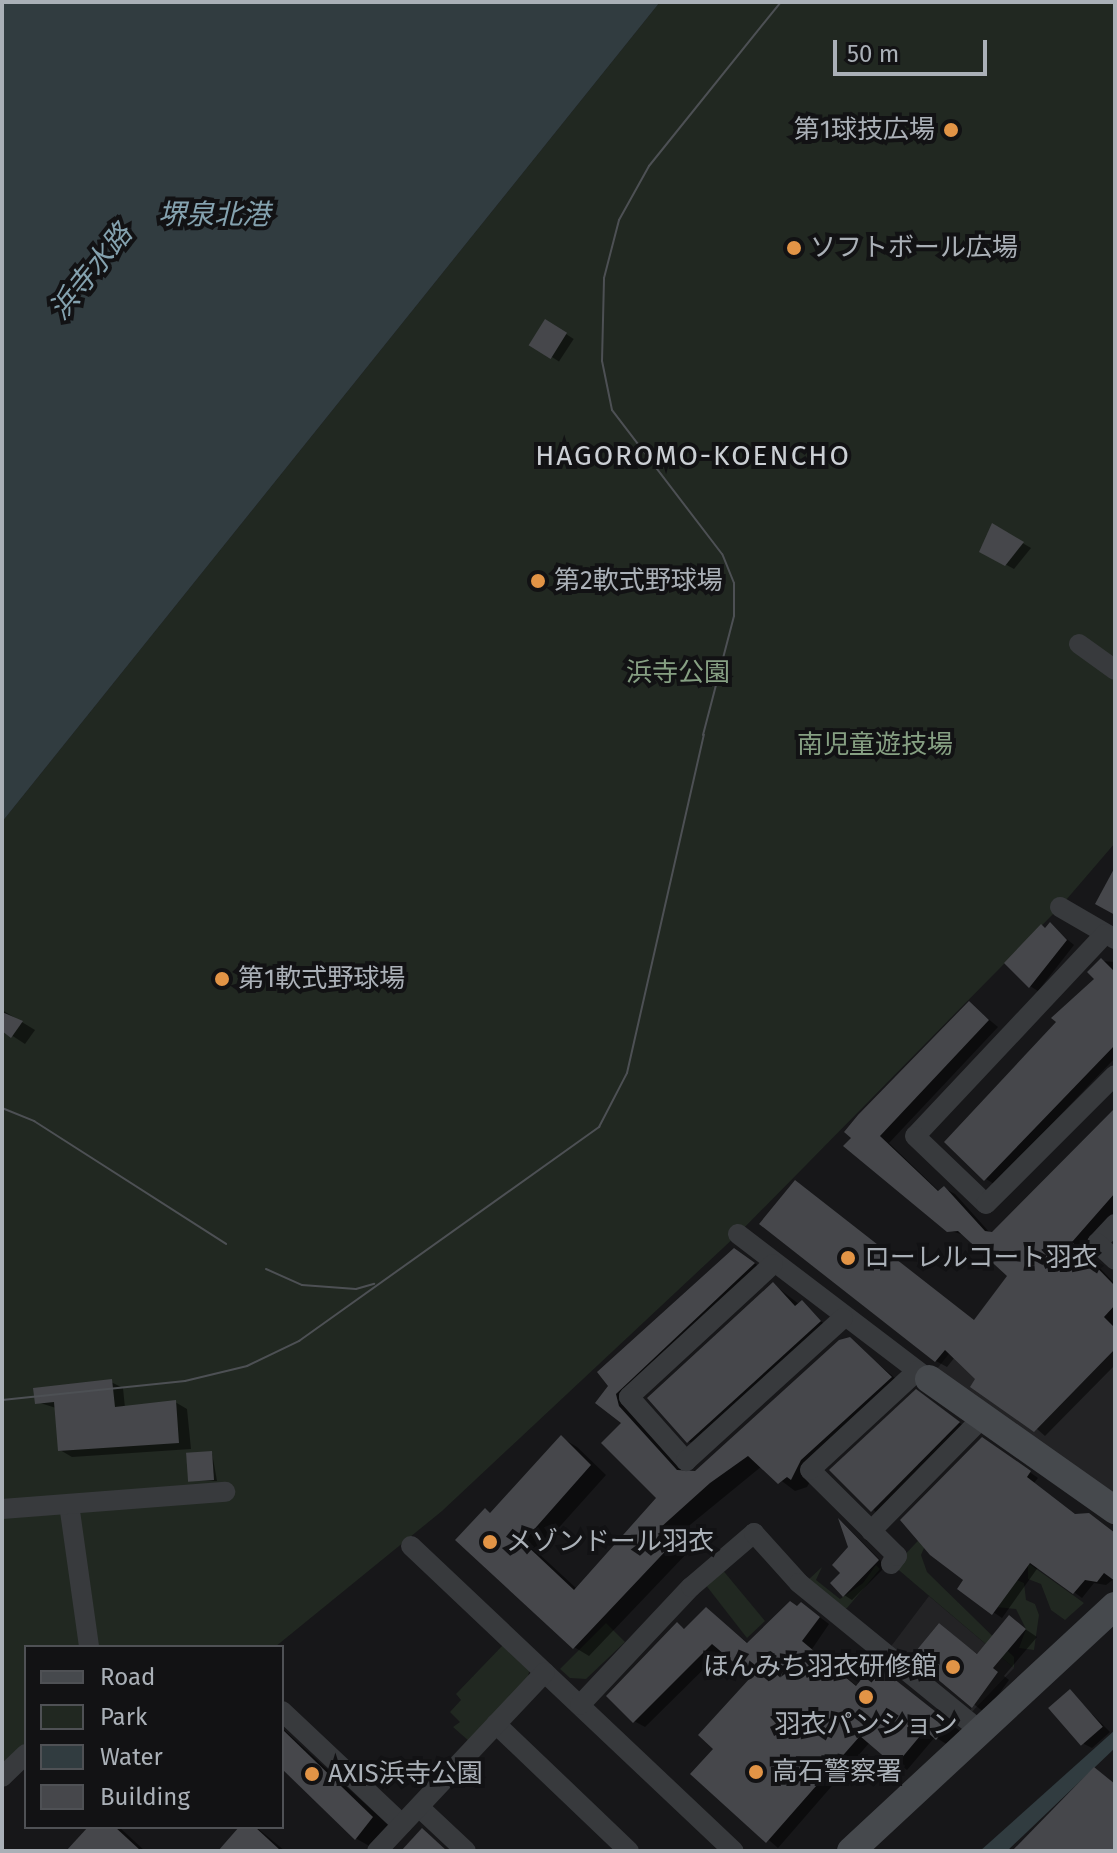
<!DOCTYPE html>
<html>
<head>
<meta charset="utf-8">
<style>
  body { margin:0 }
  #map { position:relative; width:1117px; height:1853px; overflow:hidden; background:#171719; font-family:"Fira Sans","Noto Sans JP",sans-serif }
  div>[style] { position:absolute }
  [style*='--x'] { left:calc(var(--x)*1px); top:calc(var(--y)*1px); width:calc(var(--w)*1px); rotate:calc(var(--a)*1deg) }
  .built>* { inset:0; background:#232325 }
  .green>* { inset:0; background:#212821 }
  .water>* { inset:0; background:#313c40 }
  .shadow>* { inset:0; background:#0007; transform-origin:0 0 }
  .building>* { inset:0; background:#46474b; transform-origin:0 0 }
  .street>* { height:20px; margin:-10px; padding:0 10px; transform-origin:10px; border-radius:10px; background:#383a3d }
  .secondary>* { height:28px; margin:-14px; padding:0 14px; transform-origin:14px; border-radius:14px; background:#46494d }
  .tram>* { height:2px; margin:-1px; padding:0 1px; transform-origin:1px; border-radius:1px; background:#4d5054 }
  .dots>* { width:22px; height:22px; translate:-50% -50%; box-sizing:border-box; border:4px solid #121214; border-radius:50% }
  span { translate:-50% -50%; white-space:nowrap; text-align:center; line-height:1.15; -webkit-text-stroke:8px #121214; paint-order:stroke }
  .poi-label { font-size:26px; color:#aab0b7 }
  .right { translate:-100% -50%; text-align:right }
  .left { translate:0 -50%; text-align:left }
  .park-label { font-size:26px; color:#86a083 }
  .water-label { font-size:28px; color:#84a2af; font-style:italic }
  .neighbourhood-label { font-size:28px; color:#cbcfd4; letter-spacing:2px }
  .frame { position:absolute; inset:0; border:4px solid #aab0b7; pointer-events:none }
  .legend { position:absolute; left:24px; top:1645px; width:260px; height:184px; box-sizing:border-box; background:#121214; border:2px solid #4f5155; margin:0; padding:10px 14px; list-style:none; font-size:24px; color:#aab0b7 }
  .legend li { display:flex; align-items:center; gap:16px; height:40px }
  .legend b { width:40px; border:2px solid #4f5155 }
  .scale { position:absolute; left:833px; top:40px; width:154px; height:36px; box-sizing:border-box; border:4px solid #aab0b7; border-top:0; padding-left:10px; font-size:24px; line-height:28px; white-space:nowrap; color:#aab0b7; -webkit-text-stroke:6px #121214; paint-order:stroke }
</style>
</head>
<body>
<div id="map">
  <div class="built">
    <div style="clip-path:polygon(1032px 1248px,1115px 1328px,1115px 1501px,929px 1379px)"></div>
    <div style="clip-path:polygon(evenodd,929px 1596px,1014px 1668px,968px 1716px,889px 1649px,929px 1596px,939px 1623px,998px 1672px,969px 1712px,907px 1662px,939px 1623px)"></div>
  </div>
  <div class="green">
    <div style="clip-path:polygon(660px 2px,1115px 2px,1115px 843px,1060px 907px,738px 1234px,442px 1511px,275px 1647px,26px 1647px,26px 1754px,2px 1765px,2px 822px)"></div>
    <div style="clip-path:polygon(935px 1523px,921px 1555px,927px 1572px,1014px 1657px,1014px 1668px,894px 1566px)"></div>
    <div style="clip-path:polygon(1028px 1563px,1084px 1603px,1065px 1620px,1051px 1610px,1041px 1584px,1028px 1579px)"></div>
    <div style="clip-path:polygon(876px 1565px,880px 1569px,847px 1608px,837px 1608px,807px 1581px,822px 1567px,816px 1580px,840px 1599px,863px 1583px)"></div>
    <div style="clip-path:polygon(721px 1568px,765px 1621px,747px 1638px,705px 1584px)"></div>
    <div style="clip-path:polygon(1017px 1580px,1024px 1583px,1026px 1600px,1035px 1604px,1039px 1615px,1034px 1650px,1019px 1648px,1026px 1629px,1016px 1609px,996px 1607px)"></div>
    <div style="clip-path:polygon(606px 1623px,625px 1642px,586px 1679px,570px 1678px,560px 1669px)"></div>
    <div style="clip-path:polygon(504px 1644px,530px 1669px,527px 1679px,470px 1742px,453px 1727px,460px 1722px,450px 1712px,461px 1700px,456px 1694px)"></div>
  </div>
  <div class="water">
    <div style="clip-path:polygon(2px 2px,660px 2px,2px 822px)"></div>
    <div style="clip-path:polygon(1115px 1730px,1115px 1748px,1007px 1851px,980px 1851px)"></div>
  </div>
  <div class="shadow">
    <div style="left:546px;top:321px;width:33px;height:27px;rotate:33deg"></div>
    <div style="clip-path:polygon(993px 526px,1031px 548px,1014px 569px,981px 551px)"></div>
    <div style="clip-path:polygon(1050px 925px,1074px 945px,1038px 991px,1030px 986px)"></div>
    <div style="clip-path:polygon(1101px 961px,1115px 962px,1115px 1058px,994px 1184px,986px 1179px,1097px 979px)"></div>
    <div style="clip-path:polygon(969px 1003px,998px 1027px,889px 1143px,940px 1192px,944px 1188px,955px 1194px,991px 1234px,1115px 1111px,1115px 1212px,1082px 1249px,1115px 1284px,1115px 1365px,1045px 1436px,955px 1357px,947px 1367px,936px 1361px,762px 1224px,975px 1322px,1010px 1276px,967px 1236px,948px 1230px,846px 1146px)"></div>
    <div style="clip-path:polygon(2px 1010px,35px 1030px,25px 1044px,2px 1029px)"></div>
    <div style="clip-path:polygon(735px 1250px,769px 1273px,631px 1403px,634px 1416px,684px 1472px,696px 1473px,849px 1340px,906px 1387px,817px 1469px,807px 1487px,795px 1491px,762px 1466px,674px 1538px,689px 1551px,589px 1656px,574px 1647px,491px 1514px,562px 1438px,577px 1447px,606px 1475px,537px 1552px,577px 1589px,659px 1498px,624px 1423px,597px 1402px)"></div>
    <div style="clip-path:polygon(773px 1284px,827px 1326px,696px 1445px,688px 1441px)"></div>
    <div style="clip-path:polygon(111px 1382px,123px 1388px,125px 1408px,175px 1402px,187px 1409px,191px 1449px,72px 1457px,60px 1450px,56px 1408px,37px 1402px)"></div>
    <div style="clip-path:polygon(924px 1396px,965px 1427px,879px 1515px,832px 1470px)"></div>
    <div style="clip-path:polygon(990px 1444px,1038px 1478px,1034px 1483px,1076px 1516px,1115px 1534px,1115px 1578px,1106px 1585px,1094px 1583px,1082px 1598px,1039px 1566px,1002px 1618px,959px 1589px,966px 1580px)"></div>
    <div style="clip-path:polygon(212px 1453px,217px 1481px,190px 1481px)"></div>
    <div style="clip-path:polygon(842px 1522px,886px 1566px,852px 1600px,844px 1595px,843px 1573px,850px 1547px)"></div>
    <div style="clip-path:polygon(802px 1604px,829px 1624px,812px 1649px,858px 1687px,885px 1672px,960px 1731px,948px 1745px,935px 1737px,907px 1770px,870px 1742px,778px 1848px,693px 1774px,716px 1749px,754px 1676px,723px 1650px,645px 1727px,634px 1721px,677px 1625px,686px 1630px,706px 1609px,749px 1644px)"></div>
    <div style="clip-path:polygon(1009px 1618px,1037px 1637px,1004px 1676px,1009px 1680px,985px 1713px,914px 1657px,939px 1626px,979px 1655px)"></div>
    <div style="clip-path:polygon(1070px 1692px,1110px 1732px,1092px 1748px,1084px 1744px)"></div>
    <div style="clip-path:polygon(282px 1728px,396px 1832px,378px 1851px,357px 1839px,282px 1765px)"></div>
    <div style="clip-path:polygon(92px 1827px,119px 1827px,145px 1851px,73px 1851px)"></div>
    <div style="clip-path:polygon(242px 1827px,256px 1827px,285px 1851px,220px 1851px)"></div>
  </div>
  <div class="building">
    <div style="left:545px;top:319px;width:26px;height:31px;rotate:32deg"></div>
    <div style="clip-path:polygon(992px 523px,1024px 542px,1005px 566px,979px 552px)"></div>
    <div style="clip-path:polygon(1115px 867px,1115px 915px,1095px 904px)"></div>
    <div style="clip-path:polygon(1050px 922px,1067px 940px,1029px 988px,1004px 963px,1041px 924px,1045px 928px)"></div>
    <div style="clip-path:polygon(1101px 958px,1115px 972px,1115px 1045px,984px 1181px,944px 1142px,1056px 1022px,1051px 1018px,1094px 979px,1087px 972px)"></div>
    <div style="clip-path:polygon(969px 1001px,989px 1020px,880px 1136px,938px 1191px,944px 1186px,985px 1231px,992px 1232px,1115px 1108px,1115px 1193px,1072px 1242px,1115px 1286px,1115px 1305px,1104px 1317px,1115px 1328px,1115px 1349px,1034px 1432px,970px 1387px,975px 1379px,945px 1350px,935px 1362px,759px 1224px,795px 1180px,974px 1320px,1007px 1276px,958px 1231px,947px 1232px,843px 1146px,851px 1138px,844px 1132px,858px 1115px)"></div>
    <div style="clip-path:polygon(2px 1012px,23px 1021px,11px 1038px,2px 1031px)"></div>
    <div style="clip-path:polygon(734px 1248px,755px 1263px,616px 1394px,619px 1406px,677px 1470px,695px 1471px,839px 1340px,850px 1337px,892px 1377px,801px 1460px,791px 1480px,787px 1477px,778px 1484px,748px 1456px,710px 1483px,660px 1528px,675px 1541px,573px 1649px,455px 1540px,485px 1508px,490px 1513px,561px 1435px,591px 1465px,523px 1542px,574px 1590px,656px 1498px,601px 1443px,621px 1423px,595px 1403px,608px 1386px,597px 1372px)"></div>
    <div style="clip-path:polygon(773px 1282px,795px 1306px,802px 1300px,821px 1321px,687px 1443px,647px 1398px)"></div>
    <div style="clip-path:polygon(112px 1379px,115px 1407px,176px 1400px,179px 1443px,58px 1451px,54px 1402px,35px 1404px,33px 1388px)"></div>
    <div style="clip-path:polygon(916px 1389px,960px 1422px,871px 1512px,829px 1470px)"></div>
    <div style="clip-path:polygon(982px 1437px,1031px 1471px,1027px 1477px,1075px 1514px,1089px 1513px,1115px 1533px,1115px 1581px,1104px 1573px,1097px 1582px,1085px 1580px,1073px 1594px,1030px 1563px,992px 1615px,957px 1589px,963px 1580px,930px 1555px,900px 1520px)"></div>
    <div style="left:212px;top:1451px;width:29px;height:26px;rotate:86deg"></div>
    <div style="clip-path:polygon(838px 1518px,879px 1560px,843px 1597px,830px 1583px,840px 1573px,832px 1565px,848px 1547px)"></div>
    <div style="clip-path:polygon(790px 1601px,797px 1606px,801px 1602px,820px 1617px,802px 1641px,856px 1686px,874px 1663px,950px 1723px,936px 1740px,925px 1730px,895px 1766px,860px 1736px,766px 1843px,690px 1774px,713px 1749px,698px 1735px,751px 1677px,712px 1644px,633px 1723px,606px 1696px,677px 1622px,684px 1629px,706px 1607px,747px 1643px)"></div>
    <div style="clip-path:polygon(1009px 1615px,1026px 1629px,993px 1668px,998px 1672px,972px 1708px,911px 1657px,939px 1623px,977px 1654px)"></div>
    <div style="left:1070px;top:1689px;width:50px;height:29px;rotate:49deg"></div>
    <div style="clip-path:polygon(282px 1729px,373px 1817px,355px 1840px,282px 1769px)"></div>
    <div style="clip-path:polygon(1094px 1767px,1115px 1784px,1115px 1851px,1012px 1851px)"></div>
    <div style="clip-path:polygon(88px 1827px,115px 1827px,141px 1851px,66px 1851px)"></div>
    <div style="clip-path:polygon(239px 1827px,255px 1827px,281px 1851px,218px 1851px)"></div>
    <div style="clip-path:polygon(422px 1828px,447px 1851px,401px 1851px)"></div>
  </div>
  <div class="street">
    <div style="--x:1079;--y:644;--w:44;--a:35.8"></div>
    <div style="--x:1060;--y:907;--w:64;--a:30.2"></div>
    <div style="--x:1105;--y:934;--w:277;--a:133.2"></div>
    <div style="--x:915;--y:1136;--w:98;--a:43.8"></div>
    <div style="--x:986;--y:1204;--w:182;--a:-45"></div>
    <div style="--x:1115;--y:1224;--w:26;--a:133"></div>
    <div style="--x:1097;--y:1243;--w:25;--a:43"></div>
    <div style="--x:738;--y:1234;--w:236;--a:37.3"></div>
    <div style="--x:773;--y:1264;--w:196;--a:137.3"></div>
    <div style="--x:629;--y:1397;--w:86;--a:48.3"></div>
    <div style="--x:686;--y:1461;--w:212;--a:-42.3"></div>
    <div style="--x:69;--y:1504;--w:144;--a:82"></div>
    <div style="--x:2;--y:1509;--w:224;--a:-4.4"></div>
    <div style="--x:871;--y:1531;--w:161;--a:-45.5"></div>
    <div style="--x:411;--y:1546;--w:444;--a:43.4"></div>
    <div style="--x:891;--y:1564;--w:10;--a:-53"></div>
    <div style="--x:897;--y:1556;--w:122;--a:-135.3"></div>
    <div style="--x:810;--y:1470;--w:146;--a:-42.8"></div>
    <div style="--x:580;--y:1705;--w:162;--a:-46.8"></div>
    <div style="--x:691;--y:1587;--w:83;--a:-40.6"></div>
    <div style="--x:754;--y:1533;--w:67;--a:48"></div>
    <div style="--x:799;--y:1583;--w:232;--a:39.2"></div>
    <div style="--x:282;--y:1711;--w:165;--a:43.3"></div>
    <div style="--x:496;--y:1724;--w:184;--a:43.7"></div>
    <div style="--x:2;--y:1777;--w:33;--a:-44"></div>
    <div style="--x:419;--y:1807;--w:64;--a:43.1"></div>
    <div style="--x:377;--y:1851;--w:245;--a:-46.8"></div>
  </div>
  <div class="secondary">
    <div style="--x:929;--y:1379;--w:228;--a:35.2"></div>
    <div style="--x:851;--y:1851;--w:360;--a:-42.9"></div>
  </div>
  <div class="tram">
    <div style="--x:703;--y:735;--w:123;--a:-75.4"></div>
    <div style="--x:734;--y:616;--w:33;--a:-90"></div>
    <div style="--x:734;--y:583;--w:31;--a:-112"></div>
    <div style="--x:722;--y:554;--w:181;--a:-127.4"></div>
    <div style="--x:612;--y:410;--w:50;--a:-101.5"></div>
    <div style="--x:602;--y:361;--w:83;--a:-88.6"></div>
    <div style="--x:604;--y:278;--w:60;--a:-75.5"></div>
    <div style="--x:619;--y:220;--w:62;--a:-60.9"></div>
    <div style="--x:649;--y:166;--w:211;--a:-51.2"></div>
    <div style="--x:2;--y:1108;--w:35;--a:22"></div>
    <div style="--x:34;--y:1121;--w:228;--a:32.6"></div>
    <div style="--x:266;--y:1269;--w:39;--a:24"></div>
    <div style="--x:302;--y:1285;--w:54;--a:4.2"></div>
    <div style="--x:356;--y:1289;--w:19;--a:-16"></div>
    <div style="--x:2;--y:1400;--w:184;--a:-5.9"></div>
    <div style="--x:185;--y:1381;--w:64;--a:-13.6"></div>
    <div style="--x:247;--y:1366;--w:58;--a:-25.7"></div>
    <div style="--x:299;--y:1341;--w:369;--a:-35.5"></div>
    <div style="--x:599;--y:1127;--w:61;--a:-62.6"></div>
    <div style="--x:627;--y:1073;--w:347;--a:-77.2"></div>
  </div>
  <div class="dots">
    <div style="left:951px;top:130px;background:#e29446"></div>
    <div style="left:794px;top:248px;background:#e29446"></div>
    <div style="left:538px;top:581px;background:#e29446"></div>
    <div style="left:222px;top:979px;background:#e29446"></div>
    <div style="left:848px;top:1258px;background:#e29446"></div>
    <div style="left:490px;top:1542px;background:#e29446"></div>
    <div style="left:953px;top:1667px;background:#e29446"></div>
    <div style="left:866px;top:1697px;background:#e29446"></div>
    <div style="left:756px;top:1772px;background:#e29446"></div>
    <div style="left:312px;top:1774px;background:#e29446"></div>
  </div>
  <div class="poi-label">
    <span class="right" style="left:935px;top:130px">第1球技広場</span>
    <span class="left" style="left:810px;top:248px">ソフトボール広場</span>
    <span class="left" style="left:554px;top:581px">第2軟式野球場</span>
    <span class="left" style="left:238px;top:979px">第1軟式野球場</span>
    <span class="left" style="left:864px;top:1258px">ローレルコート羽衣</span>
    <span class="left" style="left:506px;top:1542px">メゾンドール羽衣</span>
    <span class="right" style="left:937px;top:1667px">ほんみち羽衣研修館</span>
    <span style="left:866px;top:1725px">羽衣パンション</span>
    <span class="left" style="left:772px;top:1772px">高石警察署</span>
    <span class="left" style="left:328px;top:1774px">AXIS浜寺公園</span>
  </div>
  <div class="park-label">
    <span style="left:678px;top:673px">浜寺公園</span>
    <span style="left:875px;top:745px">南児童遊技場</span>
  </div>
  <div class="water-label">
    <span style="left:214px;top:215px">堺泉北港</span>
    <span style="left:91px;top:272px;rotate:-51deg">浜寺水路</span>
  </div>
  <div class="neighbourhood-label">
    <span style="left:693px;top:456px">HAGOROMO-KOENCHO</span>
  </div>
  <div class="frame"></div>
  <ul class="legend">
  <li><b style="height:10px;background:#46494d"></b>Road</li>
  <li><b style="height:22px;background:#212821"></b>Park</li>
  <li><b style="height:22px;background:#313c40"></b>Water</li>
  <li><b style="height:22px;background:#46474b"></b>Building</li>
  </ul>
  <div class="scale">50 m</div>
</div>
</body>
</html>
